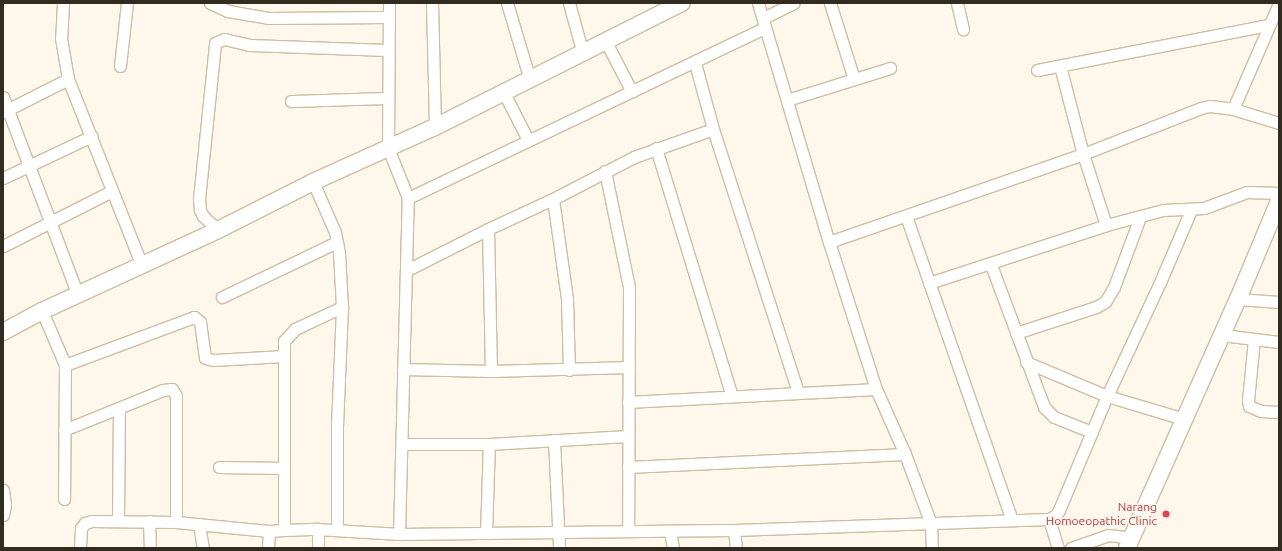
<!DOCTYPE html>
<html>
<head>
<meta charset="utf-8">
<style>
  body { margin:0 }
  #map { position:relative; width:1282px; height:551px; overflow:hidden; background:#fef7eb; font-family:Ubuntu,sans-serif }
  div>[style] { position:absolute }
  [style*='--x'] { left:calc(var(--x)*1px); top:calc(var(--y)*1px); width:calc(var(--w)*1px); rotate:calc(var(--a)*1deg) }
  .roads { filter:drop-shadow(1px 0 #cebea1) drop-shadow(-1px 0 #cebea1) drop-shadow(0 1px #cebea1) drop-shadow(0 -1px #cebea1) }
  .street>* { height:11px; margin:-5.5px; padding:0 5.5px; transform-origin:5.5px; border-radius:5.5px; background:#fff }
  .secondary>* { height:16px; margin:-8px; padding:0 8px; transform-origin:8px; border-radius:8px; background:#fff }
  .dots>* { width:11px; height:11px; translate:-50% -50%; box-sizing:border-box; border:2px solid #fef7eb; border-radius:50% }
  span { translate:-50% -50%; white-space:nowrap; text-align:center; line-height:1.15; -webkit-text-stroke:3px #fef7eb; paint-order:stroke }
  .health-label { font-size:12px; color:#be3a42 }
  .right { translate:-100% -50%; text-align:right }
  .frame { position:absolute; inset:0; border:4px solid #322c20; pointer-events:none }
</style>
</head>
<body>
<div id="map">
  <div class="roads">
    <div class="street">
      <div style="--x:63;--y:3;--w:35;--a:93"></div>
      <div style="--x:61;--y:38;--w:42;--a:80.3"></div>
      <div style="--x:68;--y:79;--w:201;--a:68.4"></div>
      <div style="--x:210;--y:3;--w:20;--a:24"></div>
      <div style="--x:228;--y:11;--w:42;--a:9.7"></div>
      <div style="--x:269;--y:18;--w:119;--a:-0.5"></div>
      <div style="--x:432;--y:3;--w:124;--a:88.6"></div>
      <div style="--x:507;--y:3;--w:80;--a:73.4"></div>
      <div style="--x:569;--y:3;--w:53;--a:74.6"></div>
      <div style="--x:758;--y:3;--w:249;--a:73.5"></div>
      <div style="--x:829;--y:242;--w:154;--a:72.3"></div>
      <div style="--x:876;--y:389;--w:71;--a:66"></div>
      <div style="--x:905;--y:454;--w:75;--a:69.6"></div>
      <div style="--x:931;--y:524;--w:24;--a:88"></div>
      <div style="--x:830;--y:3;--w:80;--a:72.5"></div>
      <div style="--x:957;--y:3;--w:27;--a:77"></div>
      <div style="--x:763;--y:18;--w:34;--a:-26"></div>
      <div style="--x:606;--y:42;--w:56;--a:62.5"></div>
      <div style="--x:695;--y:63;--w:68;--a:74.7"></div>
      <div style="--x:713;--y:129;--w:276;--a:72.1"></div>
      <div style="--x:120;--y:66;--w:63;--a:-83.7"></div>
      <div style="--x:1060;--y:66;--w:91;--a:75.4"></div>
      <div style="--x:1083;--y:154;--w:75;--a:72.1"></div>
      <div style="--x:1037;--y:70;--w:236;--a:-11"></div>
      <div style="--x:504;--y:93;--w:53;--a:62.9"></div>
      <div style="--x:3;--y:97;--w:212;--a:69.3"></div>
      <div style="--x:787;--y:100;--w:108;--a:-17.3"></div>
      <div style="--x:291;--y:101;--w:96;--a:-1.8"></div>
      <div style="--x:1233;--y:109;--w:116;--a:-66.5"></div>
      <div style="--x:3;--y:112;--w:73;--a:-26.9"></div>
      <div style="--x:656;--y:148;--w:259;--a:73"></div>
      <div style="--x:605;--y:171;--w:118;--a:78.3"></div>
      <div style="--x:629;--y:287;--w:243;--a:90.2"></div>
      <div style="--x:3;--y:178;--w:98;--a:-25.3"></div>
      <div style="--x:313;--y:182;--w:55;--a:66.3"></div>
      <div style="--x:335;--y:232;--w:21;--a:79"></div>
      <div style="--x:339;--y:253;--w:54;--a:86.8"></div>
      <div style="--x:342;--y:307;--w:118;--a:92.4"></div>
      <div style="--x:337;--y:425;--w:105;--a:90"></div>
      <div style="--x:408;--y:198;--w:395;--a:-25.5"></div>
      <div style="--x:553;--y:199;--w:101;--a:82"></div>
      <div style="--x:567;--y:299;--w:71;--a:88.4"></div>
      <div style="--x:906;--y:216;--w:322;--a:70.8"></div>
      <div style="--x:488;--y:229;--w:142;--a:88.8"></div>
      <div style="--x:218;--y:230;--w:21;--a:-137"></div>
      <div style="--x:203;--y:216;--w:7;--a:-117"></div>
      <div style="--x:200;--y:210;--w:11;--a:-95"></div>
      <div style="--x:199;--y:199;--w:157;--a:-84.1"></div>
      <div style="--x:215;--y:43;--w:10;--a:-24"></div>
      <div style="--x:224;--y:39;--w:26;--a:13"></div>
      <div style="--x:249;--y:45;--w:139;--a:2.1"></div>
      <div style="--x:829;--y:242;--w:269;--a:-19.1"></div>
      <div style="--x:1083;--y:154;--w:127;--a:-21.3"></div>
      <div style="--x:1201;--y:108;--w:9;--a:-13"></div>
      <div style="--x:1210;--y:106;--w:23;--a:7"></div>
      <div style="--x:1233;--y:109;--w:48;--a:16.9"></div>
      <div style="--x:3;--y:246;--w:122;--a:-26.8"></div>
      <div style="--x:991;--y:265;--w:152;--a:69.5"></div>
      <div style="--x:1044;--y:407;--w:14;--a:45"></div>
      <div style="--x:1054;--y:417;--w:41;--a:21.5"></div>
      <div style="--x:407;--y:270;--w:91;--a:-26.8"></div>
      <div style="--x:488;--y:229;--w:72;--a:-24.8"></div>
      <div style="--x:553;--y:199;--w:91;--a:-27.4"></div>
      <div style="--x:634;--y:157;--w:84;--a:-19.5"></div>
      <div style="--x:929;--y:283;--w:186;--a:-18.1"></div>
      <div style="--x:1106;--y:225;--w:59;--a:-14.7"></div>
      <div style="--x:1163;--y:210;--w:41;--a:-2.8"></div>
      <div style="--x:1204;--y:208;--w:46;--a:-20.4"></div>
      <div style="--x:1247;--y:192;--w:32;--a:2"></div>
      <div style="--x:222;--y:297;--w:127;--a:-25.6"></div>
      <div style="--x:1238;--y:299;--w:41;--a:4.2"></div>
      <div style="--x:42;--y:311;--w:59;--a:66.9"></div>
      <div style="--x:65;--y:365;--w:134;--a:90.4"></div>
      <div style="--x:1016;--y:333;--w:84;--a:-18"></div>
      <div style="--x:1096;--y:307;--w:10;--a:-29"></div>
      <div style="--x:1105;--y:302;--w:17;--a:-59"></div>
      <div style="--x:1114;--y:287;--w:75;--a:-69.6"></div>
      <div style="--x:1222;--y:335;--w:57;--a:7"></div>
      <div style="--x:1254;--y:339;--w:61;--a:95.6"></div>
      <div style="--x:1248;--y:400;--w:6;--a:81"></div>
      <div style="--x:1249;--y:406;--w:13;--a:23"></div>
      <div style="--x:1261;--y:411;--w:18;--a:3"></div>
      <div style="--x:1026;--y:362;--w:88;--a:22.8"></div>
      <div style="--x:1107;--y:396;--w:80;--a:16.6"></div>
      <div style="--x:65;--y:365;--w:138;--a:-20.4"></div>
      <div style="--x:194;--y:317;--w:8;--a:40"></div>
      <div style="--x:200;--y:322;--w:36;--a:82"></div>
      <div style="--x:205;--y:358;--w:9;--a:13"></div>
      <div style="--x:214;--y:360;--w:70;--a:-3.3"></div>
      <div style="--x:403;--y:369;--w:88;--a:1.3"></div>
      <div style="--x:491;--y:371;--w:138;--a:-1.7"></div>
      <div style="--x:628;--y:402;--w:248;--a:-3"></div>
      <div style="--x:64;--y:430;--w:107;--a:-22"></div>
      <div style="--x:163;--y:390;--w:9;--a:-6"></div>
      <div style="--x:172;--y:389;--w:8;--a:60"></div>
      <div style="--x:176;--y:396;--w:126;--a:90"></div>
      <div style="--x:554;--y:440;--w:108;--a:87.3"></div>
      <div style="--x:402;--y:444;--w:87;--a:0"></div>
      <div style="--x:489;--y:444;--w:139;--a:-3.3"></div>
      <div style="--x:219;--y:467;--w:65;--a:0.9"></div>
      <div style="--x:628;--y:467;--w:277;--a:-2.7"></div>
      <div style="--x:3;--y:490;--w:15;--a:82"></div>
      <div style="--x:5;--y:505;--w:10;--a:101"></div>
      <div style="--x:1049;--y:519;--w:30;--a:73"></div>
      <div style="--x:118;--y:520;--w:112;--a:-89.5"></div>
      <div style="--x:149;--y:521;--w:27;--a:88"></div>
      <div style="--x:199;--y:524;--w:24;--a:81"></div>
      <div style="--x:284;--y:530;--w:34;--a:-2"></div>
      <div style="--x:734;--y:530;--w:18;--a:84"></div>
      <div style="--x:670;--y:531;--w:17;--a:80"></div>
      <div style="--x:486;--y:533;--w:89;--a:-88.1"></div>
      <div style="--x:399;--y:534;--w:335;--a:-0.7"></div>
      <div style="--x:734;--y:530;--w:315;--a:-2"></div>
      <div style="--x:1049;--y:519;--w:8;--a:-30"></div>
      <div style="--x:1056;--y:515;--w:6;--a:-59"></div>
      <div style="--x:1059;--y:510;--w:124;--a:-67.2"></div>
      <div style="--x:1107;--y:396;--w:128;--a:-65"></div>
      <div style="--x:1161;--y:280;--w:76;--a:-66.8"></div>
      <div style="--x:80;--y:548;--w:20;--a:-87"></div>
      <div style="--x:81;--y:528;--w:6;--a:-51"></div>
      <div style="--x:85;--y:523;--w:6;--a:-18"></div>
      <div style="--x:91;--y:521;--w:85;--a:0.7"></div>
      <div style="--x:176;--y:522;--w:93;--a:5.5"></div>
      <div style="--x:268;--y:548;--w:17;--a:-87"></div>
      <div style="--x:269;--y:531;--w:15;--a:-4"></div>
      <div style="--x:284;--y:530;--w:189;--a:-90"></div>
      <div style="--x:284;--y:341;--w:16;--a:-47"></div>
      <div style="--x:295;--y:329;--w:52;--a:-25.1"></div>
      <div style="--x:318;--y:548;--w:19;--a:-90"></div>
      <div style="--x:318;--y:529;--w:81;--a:3.5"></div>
      <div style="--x:399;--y:534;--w:336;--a:-88.5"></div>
      <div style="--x:408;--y:198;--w:54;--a:-111.8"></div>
      <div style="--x:388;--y:148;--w:145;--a:-89.6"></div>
      <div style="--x:1071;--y:548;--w:39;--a:-19"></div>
      <div style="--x:1108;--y:535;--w:23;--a:7"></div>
    </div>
    <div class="secondary">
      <div style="--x:3;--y:332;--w:44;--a:-28.3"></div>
      <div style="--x:42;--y:311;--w:194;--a:-24.7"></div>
      <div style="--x:218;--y:230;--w:106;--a:-26.8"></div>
      <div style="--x:313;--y:182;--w:134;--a:-24.3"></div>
      <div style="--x:435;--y:127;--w:276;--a:-26.7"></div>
      <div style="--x:1127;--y:548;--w:273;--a:-66"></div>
      <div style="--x:1238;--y:299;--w:106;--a:-67.3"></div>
    </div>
  </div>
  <div class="dots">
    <div style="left:1166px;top:514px;background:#e0444e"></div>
  </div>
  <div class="health-label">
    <span class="right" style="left:1157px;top:514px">Narang<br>Homoeopathic Clinic</span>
  </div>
  <div class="frame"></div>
</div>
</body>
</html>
